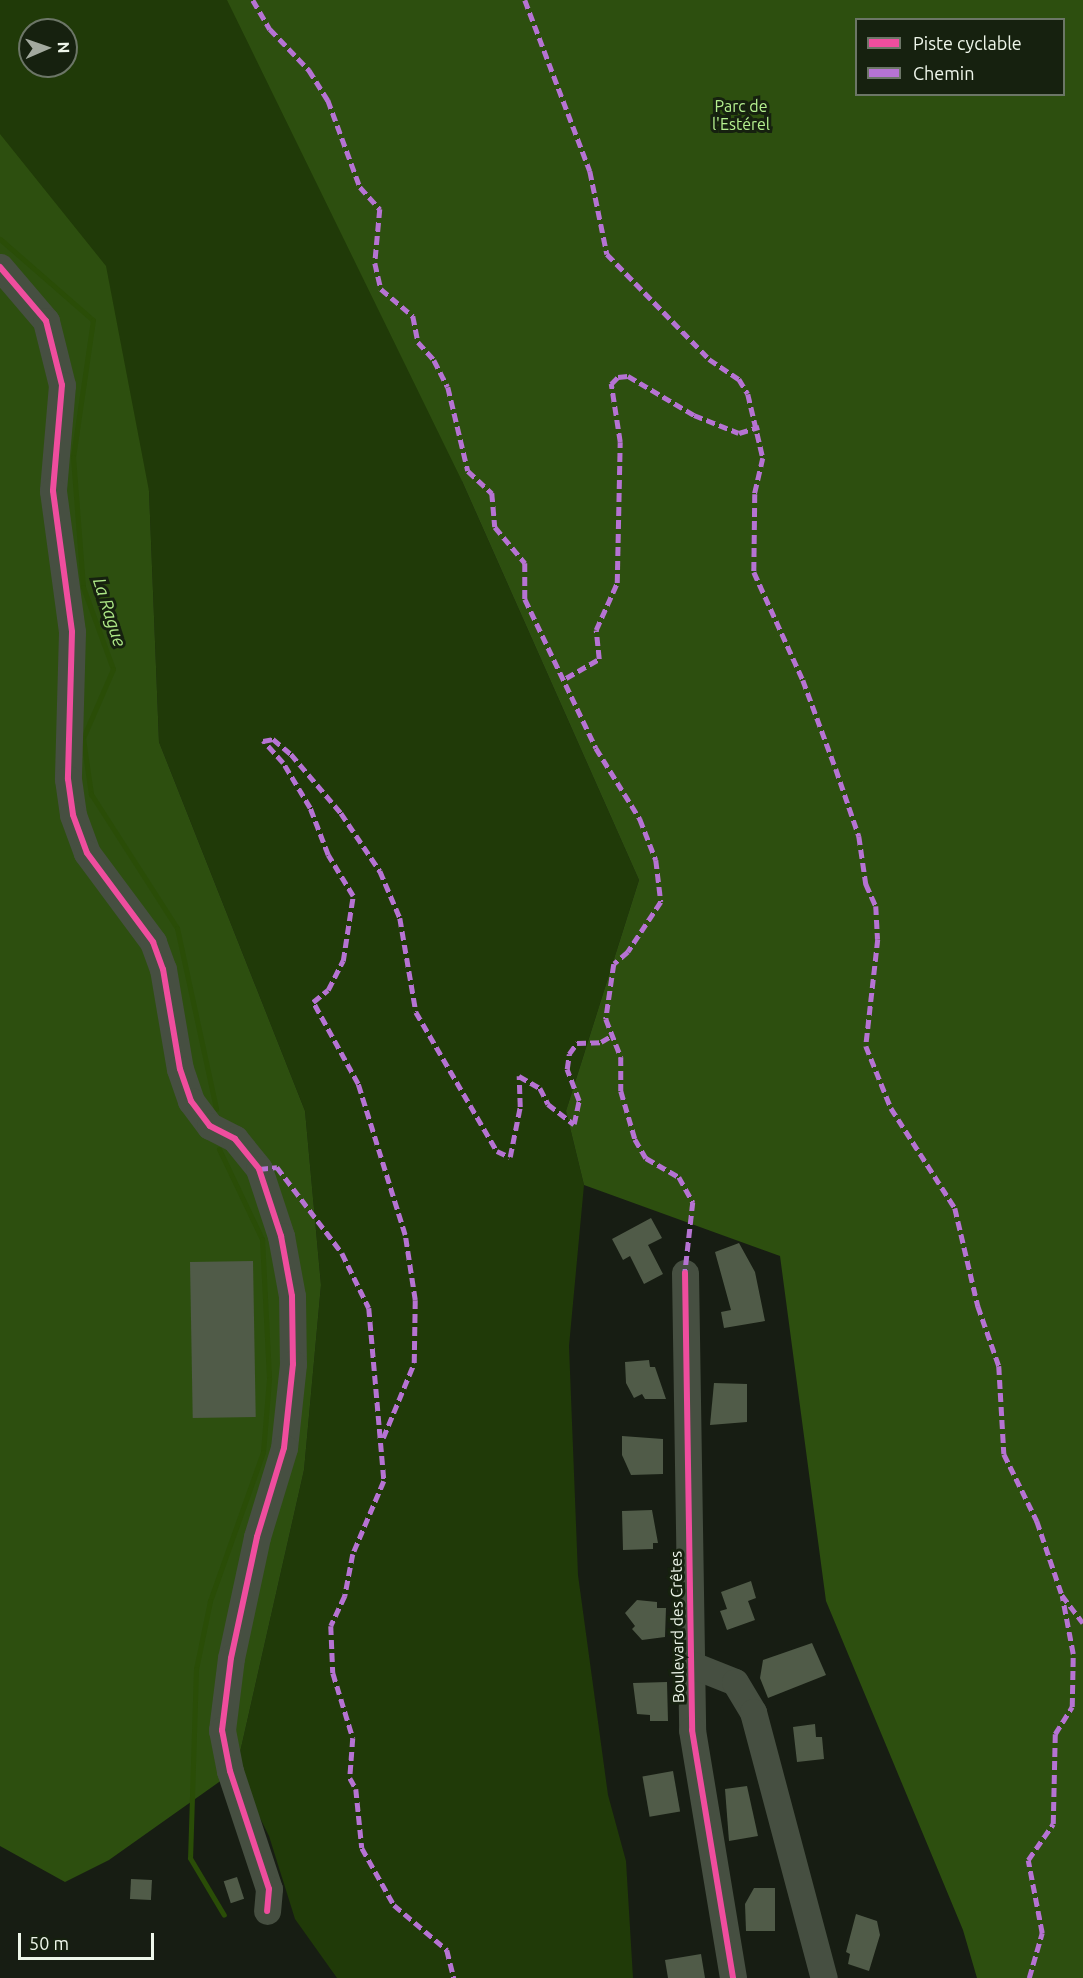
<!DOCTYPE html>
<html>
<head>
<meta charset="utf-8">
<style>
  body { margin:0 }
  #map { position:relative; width:1083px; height:1978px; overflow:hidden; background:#171d13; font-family:Ubuntu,sans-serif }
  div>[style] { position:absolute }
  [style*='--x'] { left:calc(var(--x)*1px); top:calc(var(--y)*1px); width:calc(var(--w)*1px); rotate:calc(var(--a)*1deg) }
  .green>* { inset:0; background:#203a08 }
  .forest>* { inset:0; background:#2d4f0f }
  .stream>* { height:5px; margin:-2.5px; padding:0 2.5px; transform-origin:2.5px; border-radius:2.5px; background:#2a4d07 }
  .building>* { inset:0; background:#505b48; transform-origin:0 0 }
  .minor>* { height:27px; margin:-13.5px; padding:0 13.5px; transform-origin:13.5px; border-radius:13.5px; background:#464f41 }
  .quiet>* { height:4.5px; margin-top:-2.25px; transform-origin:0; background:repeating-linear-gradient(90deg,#b673d3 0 9px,transparent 0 13.5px) }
  .cycleway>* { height:6px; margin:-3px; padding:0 3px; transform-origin:3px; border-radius:3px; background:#ef4d9e }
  span { translate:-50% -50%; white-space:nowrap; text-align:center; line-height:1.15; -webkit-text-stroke:6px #16210f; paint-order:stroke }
  .park-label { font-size:16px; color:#b5f08f }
  .street-label { font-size:16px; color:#eef6ea }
  .water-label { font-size:18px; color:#ade787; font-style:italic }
  .legend { position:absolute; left:855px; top:18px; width:210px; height:78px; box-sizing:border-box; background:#16210f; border:2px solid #6c7667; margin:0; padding:8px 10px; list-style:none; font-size:18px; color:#eef6ea }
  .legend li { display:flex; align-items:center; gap:12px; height:30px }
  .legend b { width:30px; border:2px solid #6c7667 }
  .north { position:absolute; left:18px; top:18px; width:60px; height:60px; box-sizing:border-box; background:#16210f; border:2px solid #6c7667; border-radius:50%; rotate:88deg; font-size:16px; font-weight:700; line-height:24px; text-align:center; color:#eef6ea }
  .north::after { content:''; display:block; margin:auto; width:21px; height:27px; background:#a3aa9f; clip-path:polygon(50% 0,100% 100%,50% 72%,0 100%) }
  .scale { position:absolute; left:18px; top:1933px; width:136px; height:27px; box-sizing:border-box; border:3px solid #eef6ea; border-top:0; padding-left:8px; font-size:18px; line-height:21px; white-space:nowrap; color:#eef6ea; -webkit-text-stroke:4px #16210f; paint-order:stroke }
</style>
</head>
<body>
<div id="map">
  <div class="green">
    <div style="clip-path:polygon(evenodd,0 0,1083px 0,1083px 368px,462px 481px,639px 880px,566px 1111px,584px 1185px,569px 1346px,578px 1575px,608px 1795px,626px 1861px,633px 1978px,337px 1978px,295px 1919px,269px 1836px,236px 1770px,304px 1470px,321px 1285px,305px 1111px,159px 742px,149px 491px,0 186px,0 0,856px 20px,1064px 20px,1064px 94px,856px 94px,856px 20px,0 0,30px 30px,66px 30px,66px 66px,30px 66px,30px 30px)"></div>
  </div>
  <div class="forest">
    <div style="clip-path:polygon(evenodd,227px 0,1083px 0,1083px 1978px,977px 1978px,963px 1930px,826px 1601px,780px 1256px,584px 1185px,566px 1111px,639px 880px,462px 481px,227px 0,856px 20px,1064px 20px,1064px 94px,856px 94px,856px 20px)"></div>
    <div style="clip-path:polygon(0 134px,106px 266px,149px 491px,159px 742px,305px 1111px,321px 1285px,304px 1470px,236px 1770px,109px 1860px,65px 1882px,0 1846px)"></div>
  </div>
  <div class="stream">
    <div style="--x:0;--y:239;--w:123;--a:41.1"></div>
    <div style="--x:93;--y:320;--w:138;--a:98.3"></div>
    <div style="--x:73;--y:457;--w:130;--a:85.6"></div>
    <div style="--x:83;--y:587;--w:87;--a:69.9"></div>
    <div style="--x:113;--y:669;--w:75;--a:113.5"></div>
    <div style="--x:83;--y:738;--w:57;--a:81.9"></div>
    <div style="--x:91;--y:794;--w:159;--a:57.3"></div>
    <div style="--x:177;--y:928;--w:185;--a:77.8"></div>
    <div style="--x:219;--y:1149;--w:100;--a:64.5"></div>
    <div style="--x:262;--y:1239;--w:140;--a:87.1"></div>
    <div style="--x:269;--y:1379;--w:73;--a:94.7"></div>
    <div style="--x:263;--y:1452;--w:158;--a:109.6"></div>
    <div style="--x:210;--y:1601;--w:69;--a:101.6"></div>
    <div style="--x:196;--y:1669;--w:189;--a:91.8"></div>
    <div style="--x:190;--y:1858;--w:66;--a:59.2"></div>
  </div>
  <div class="building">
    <div style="clip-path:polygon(651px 1218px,662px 1238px,648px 1245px,663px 1274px,644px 1284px,630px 1256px,623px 1260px,612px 1239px)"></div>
    <div style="clip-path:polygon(739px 1243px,755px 1272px,765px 1321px,724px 1328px,721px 1312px,731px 1310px,715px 1252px)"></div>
    <div style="left:253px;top:1261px;width:156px;height:63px;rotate:89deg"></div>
    <div style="clip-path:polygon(649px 1360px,650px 1367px,655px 1367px,666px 1399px,645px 1399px,642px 1394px,634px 1398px,626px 1383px,625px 1362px)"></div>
    <div style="clip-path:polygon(714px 1383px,747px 1384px,747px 1422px,710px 1425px)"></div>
    <div style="clip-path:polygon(622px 1436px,663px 1439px,663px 1474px,631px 1475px,622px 1455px)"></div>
    <div style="clip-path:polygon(652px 1510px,658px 1543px,653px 1543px,653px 1549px,623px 1550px,622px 1511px)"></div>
    <div style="clip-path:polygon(751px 1581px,756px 1598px,748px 1601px,755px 1620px,727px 1630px,720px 1611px,727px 1609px,721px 1592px)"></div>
    <div style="clip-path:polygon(637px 1600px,657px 1602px,657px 1608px,666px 1608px,665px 1637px,642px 1640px,632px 1629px,635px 1626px,625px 1613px)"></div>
    <div style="clip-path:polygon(812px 1643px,826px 1675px,768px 1698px,760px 1678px,763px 1660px)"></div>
    <div style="clip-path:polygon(667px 1682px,668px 1721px,650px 1721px,650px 1715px,637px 1714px,633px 1683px)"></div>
    <div style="clip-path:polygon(815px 1724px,816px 1737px,822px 1737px,824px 1759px,797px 1762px,793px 1727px)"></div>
    <div style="left:673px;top:1771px;width:41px;height:31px;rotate:80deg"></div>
    <div style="clip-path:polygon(747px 1786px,758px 1836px,729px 1841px,725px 1789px)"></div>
    <div style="left:237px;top:1877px;width:23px;height:14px;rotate:72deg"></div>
    <div style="left:131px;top:1879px;width:21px;height:20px;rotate:3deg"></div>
    <div style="clip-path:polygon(754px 1888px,775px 1888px,775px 1931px,746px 1931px,745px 1904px)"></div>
    <div style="clip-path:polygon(856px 1914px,877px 1921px,880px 1935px,869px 1971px,848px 1964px,850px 1954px,846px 1952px)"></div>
    <div style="clip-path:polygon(701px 1954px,705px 1978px,668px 1978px,665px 1960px)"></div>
  </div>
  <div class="minor">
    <div style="--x:0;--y:267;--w:71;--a:49.6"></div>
    <div style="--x:46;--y:321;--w:66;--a:76"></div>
    <div style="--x:62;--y:385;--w:106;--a:94.9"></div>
    <div style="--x:53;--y:491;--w:142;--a:82.3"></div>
    <div style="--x:72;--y:632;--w:147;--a:91.6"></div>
    <div style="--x:68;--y:779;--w:36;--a:82"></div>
    <div style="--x:73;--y:815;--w:40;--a:69.8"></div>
    <div style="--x:87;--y:853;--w:111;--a:53.4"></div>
    <div style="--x:153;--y:942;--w:29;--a:70"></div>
    <div style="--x:163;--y:969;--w:101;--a:80.4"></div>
    <div style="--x:180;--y:1069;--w:34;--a:71"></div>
    <div style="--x:191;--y:1101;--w:31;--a:53"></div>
    <div style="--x:210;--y:1126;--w:28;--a:27"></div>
    <div style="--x:235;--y:1139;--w:38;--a:51"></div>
    <div style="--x:259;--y:1169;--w:71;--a:71.8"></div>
    <div style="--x:281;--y:1236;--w:61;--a:79.6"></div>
    <div style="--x:292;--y:1296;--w:68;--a:89.2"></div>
    <div style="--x:293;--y:1364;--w:84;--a:96.1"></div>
    <div style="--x:284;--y:1448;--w:93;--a:106.9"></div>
    <div style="--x:257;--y:1537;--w:124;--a:102.1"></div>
    <div style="--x:231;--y:1658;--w:73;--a:97.1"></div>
    <div style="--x:222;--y:1730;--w:42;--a:79"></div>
    <div style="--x:230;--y:1771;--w:124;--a:71.7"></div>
    <div style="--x:269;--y:1889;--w:22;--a:95"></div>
    <div style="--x:685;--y:1273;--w:457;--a:89.1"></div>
    <div style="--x:692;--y:1730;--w:251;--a:80.6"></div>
    <div style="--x:690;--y:1664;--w:48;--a:21.8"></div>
    <div style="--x:735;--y:1682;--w:35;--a:59"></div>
    <div style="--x:753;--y:1712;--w:275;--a:75.1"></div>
  </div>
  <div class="quiet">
    <div style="--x:253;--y:0;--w:34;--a:60"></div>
    <div style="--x:270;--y:29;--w:57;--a:46.4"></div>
    <div style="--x:309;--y:70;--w:36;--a:58"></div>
    <div style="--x:328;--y:100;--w:93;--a:69.8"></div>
    <div style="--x:360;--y:187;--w:30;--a:48"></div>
    <div style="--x:380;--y:209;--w:54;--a:95.3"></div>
    <div style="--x:375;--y:263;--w:27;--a:77"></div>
    <div style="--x:381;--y:289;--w:42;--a:40.2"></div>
    <div style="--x:413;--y:316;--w:26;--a:79"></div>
    <div style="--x:418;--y:342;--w:24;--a:48"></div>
    <div style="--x:434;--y:360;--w:30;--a:63"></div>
    <div style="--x:448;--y:387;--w:86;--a:76.6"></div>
    <div style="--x:468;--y:471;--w:33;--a:43"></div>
    <div style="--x:492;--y:493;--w:34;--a:85"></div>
    <div style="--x:495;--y:527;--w:47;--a:50.2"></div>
    <div style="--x:525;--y:563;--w:36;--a:90"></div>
    <div style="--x:525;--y:599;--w:165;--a:64.5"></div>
    <div style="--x:596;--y:748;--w:84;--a:58.2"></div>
    <div style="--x:640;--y:819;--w:44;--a:68.7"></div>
    <div style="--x:656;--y:860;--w:42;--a:83.2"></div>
    <div style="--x:661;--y:902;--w:60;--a:123.4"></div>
    <div style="--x:628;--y:952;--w:18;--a:139"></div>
    <div style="--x:614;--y:964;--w:56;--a:98.3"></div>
    <div style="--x:606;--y:1019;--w:41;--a:68.5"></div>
    <div style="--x:621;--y:1057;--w:34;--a:90"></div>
    <div style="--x:621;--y:1091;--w:50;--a:73.7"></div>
    <div style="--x:635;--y:1139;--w:22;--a:60"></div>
    <div style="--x:646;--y:1158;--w:38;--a:30"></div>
    <div style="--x:679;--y:1177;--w:29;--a:61"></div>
    <div style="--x:693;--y:1202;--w:71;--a:96.4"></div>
    <div style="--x:525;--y:0;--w:183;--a:69.2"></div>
    <div style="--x:590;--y:171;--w:85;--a:78.4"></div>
    <div style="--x:607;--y:254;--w:146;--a:45.8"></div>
    <div style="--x:709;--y:359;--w:36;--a:34"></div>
    <div style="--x:739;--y:379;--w:17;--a:59"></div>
    <div style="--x:748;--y:394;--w:66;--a:76.8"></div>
    <div style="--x:763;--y:458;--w:37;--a:103"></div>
    <div style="--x:755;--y:494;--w:78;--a:90.7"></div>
    <div style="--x:754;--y:572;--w:119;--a:65.6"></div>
    <div style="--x:803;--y:680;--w:95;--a:69.7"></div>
    <div style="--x:836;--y:769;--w:71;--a:71.1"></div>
    <div style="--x:859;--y:836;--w:49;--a:81.7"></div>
    <div style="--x:866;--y:884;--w:24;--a:66"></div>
    <div style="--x:876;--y:906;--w:33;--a:87"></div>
    <div style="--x:878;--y:939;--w:108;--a:96.4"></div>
    <div style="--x:866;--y:1046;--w:67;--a:68"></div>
    <div style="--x:891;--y:1108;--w:119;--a:57.4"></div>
    <div style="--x:955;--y:1208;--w:101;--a:76.8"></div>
    <div style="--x:978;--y:1306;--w:64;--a:70.7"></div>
    <div style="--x:999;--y:1366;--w:88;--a:86.7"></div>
    <div style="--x:1004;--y:1454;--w:75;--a:63.8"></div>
    <div style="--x:1037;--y:1521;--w:78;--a:71.3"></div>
    <div style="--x:1062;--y:1595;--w:35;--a:53"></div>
    <div style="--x:566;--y:678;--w:38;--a:-30"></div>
    <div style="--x:599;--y:659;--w:29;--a:-96"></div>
    <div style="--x:596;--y:630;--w:51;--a:-65.9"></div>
    <div style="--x:617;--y:583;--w:141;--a:-88.8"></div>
    <div style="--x:620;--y:442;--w:59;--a:-98.8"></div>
    <div style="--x:611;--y:384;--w:10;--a:-45"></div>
    <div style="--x:618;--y:377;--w:10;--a:-6"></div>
    <div style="--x:628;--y:376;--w:77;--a:30.6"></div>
    <div style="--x:694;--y:415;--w:48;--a:21.8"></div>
    <div style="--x:739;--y:433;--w:21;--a:-17"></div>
    <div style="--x:259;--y:1169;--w:18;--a:-6"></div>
    <div style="--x:277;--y:1167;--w:108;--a:52.9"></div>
    <div style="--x:342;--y:1253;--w:61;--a:63.9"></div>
    <div style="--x:369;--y:1308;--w:174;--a:85"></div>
    <div style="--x:384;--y:1481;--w:79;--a:113"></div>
    <div style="--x:353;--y:1554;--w:43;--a:100.8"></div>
    <div style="--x:345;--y:1596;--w:33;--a:115"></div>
    <div style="--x:331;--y:1626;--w:47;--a:87.6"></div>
    <div style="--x:333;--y:1673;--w:68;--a:72.9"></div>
    <div style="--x:353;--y:1738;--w:40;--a:94.3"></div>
    <div style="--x:350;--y:1778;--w:13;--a:61"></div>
    <div style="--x:356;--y:1789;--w:59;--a:84.2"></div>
    <div style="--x:362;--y:1848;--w:65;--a:60.7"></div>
    <div style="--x:394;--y:1905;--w:70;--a:40.3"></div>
    <div style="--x:447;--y:1950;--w:29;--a:76"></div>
    <div style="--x:383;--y:1438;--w:81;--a:-67.5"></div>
    <div style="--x:414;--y:1363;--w:63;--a:-89.1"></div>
    <div style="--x:415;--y:1300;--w:66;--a:-98.7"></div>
    <div style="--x:405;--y:1235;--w:158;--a:-107.3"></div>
    <div style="--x:358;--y:1084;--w:94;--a:-118.8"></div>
    <div style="--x:313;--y:1002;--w:19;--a:-39"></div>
    <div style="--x:328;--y:990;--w:33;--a:-63"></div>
    <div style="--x:343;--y:961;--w:66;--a:-81.3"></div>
    <div style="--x:353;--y:896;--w:48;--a:-121.4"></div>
    <div style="--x:328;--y:855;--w:50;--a:-111"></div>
    <div style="--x:310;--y:808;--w:52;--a:-121"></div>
    <div style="--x:283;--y:763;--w:30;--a:-132"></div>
    <div style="--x:263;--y:741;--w:10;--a:-11"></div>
    <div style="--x:273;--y:739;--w:23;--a:40"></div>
    <div style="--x:291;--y:754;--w:77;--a:49.7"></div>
    <div style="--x:341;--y:813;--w:70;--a:56.1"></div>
    <div style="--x:380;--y:871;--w:51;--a:66.9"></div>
    <div style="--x:400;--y:918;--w:95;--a:80.3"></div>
    <div style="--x:416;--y:1012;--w:161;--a:59.8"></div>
    <div style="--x:497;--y:1151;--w:14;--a:25"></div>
    <div style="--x:510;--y:1157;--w:51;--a:-78.7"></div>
    <div style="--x:520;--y:1107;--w:31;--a:-92"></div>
    <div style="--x:519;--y:1076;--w:24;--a:30"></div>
    <div style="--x:540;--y:1088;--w:18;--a:63"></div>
    <div style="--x:548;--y:1104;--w:33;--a:38"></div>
    <div style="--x:574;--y:1124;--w:24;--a:-78"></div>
    <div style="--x:579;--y:1101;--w:34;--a:-111"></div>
    <div style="--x:567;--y:1069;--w:15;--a:-82"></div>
    <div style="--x:569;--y:1054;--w:14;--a:-54"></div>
    <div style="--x:577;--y:1043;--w:24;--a:-2"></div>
    <div style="--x:601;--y:1042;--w:12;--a:-31"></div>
    <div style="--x:1029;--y:1978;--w:47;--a:-73.9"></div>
    <div style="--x:1042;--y:1933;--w:74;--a:-100.9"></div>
    <div style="--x:1028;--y:1860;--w:44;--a:-55.2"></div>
    <div style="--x:1053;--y:1824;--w:90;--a:-88.7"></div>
    <div style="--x:1055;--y:1734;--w:32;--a:-58"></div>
    <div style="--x:1072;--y:1707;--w:53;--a:-88.9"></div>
    <div style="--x:1073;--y:1654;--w:59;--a:-100.7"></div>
  </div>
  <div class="cycleway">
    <div style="--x:0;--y:267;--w:71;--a:49.6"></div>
    <div style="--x:46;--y:321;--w:66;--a:76"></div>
    <div style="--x:62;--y:385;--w:106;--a:94.9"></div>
    <div style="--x:53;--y:491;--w:142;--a:82.3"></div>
    <div style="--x:72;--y:632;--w:147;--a:91.6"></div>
    <div style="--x:68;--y:779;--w:36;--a:82"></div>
    <div style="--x:73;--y:815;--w:40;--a:69.8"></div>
    <div style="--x:87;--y:853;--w:111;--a:53.4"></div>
    <div style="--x:153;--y:942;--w:29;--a:70"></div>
    <div style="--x:163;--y:969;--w:101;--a:80.4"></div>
    <div style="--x:180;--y:1069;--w:34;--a:71"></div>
    <div style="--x:191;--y:1101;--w:31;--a:53"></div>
    <div style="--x:210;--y:1126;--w:28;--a:27"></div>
    <div style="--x:235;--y:1139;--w:38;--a:51"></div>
    <div style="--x:259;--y:1169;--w:71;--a:71.8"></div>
    <div style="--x:281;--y:1236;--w:61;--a:79.6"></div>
    <div style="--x:292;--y:1296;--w:68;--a:89.2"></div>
    <div style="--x:293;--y:1364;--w:84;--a:96.1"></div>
    <div style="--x:284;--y:1448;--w:93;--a:106.9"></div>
    <div style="--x:257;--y:1537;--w:124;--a:102.1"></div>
    <div style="--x:231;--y:1658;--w:73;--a:97.1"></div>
    <div style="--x:222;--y:1730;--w:42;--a:79"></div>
    <div style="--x:230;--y:1771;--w:124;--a:71.7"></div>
    <div style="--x:269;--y:1889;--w:22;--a:95"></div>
    <div style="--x:685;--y:1273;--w:457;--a:89.1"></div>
    <div style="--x:692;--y:1730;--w:251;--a:80.6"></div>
  </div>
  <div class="park-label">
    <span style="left:741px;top:115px">Parc de<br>l'Estérel</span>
  </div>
  <div class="street-label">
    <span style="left:677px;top:1627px;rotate:-91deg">Boulevard des Crêtes</span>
  </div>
  <div class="water-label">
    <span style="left:110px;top:612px;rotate:72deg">La Rague</span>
  </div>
  <ul class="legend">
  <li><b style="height:8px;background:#ef4d9e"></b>Piste cyclable</li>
  <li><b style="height:8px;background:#b673d3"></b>Chemin</li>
  </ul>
  <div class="north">N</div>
  <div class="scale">50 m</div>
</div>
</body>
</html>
